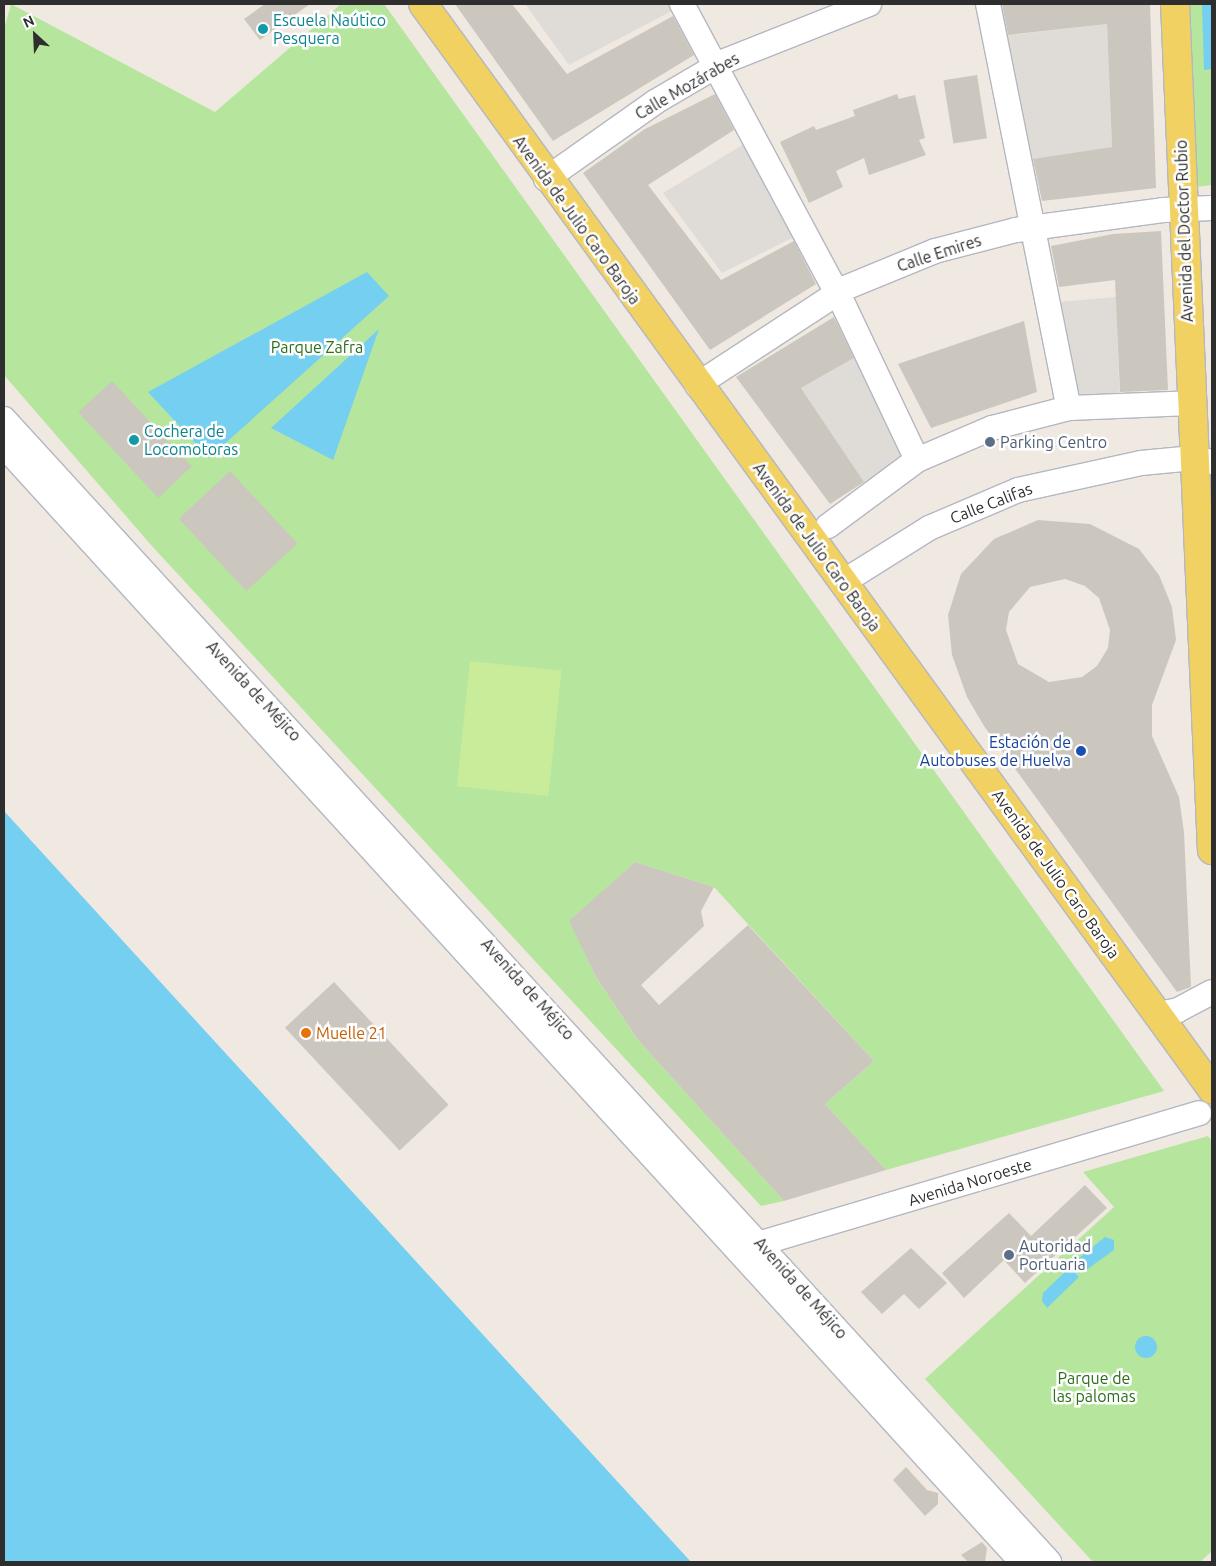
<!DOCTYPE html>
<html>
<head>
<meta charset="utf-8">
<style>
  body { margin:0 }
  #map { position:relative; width:1216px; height:1566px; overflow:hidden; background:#efe9e1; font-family:Ubuntu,sans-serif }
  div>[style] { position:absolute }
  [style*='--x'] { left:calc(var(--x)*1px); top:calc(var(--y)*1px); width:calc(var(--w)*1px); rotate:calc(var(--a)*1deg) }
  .green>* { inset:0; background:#b6e59e }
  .pitch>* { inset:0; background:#c9ec9a; transform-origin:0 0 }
  .plaza>* { inset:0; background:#dfdcd8 }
  .water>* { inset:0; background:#75cff0 }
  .round { border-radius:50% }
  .building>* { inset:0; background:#cbc7bf; transform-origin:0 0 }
  .roads { filter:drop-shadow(1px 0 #b4b7c1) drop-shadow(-1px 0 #b4b7c1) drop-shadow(0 1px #b4b7c1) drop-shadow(0 -1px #b4b7c1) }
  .minor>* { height:24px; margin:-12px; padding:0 12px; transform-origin:12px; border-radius:12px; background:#fff }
  .major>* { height:28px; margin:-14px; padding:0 14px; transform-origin:14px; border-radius:14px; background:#f2d163 }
  .dots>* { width:14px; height:14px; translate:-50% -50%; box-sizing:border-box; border:2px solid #fff; border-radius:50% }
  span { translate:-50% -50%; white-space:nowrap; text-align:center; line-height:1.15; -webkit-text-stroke:5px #fff; paint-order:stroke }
  .culture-label { font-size:16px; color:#0d838f }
  .left { translate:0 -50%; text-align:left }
  .street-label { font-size:16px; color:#2e2e2e }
  .park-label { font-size:16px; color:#2c6e1b }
  .service-label { font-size:16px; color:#4e5e75 }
  .transit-label { font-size:16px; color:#164399 }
  .right { translate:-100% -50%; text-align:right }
  .food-label { font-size:16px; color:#c56008 }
  .frame { position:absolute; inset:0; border:5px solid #2e2e2e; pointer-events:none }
  .north { position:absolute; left:10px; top:10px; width:50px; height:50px; -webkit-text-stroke:4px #fff; paint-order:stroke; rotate:335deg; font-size:14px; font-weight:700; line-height:20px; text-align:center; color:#2e2e2e }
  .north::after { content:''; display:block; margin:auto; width:18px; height:22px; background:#2e2e2e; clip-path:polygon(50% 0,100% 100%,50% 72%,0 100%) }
</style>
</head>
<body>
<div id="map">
  <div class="green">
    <div style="clip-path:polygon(11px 4px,215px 112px,341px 4px,384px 4px,1164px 1091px,886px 1170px,825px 1104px,874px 1061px,714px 887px,635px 862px,570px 922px,596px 977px,638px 1040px,784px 1201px,761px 1206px,151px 545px,4px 375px,4px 29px)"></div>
    <div style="clip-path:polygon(1188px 4px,1205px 4px,1212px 68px,1212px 185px,1195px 187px)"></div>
    <div style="clip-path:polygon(1208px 1136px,1212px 1141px,1212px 1551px,1200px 1562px,1093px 1562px,925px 1379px,1114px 1207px,1083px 1172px)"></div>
  </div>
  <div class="pitch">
    <div style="left:470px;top:661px;width:92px;height:126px;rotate:6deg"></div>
  </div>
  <div class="plaza">
    <div style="clip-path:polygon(525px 4px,682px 4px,683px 5px,569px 65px)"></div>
    <div style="clip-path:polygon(1107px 24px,1112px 147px,1019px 162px,994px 37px)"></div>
    <div style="clip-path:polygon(754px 138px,804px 232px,722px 273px,663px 193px)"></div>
    <div style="clip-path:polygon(1116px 297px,1120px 405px,1069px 408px,1046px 303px)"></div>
    <div style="clip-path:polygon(858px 356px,908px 457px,864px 482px,801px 388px)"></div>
  </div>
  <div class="water">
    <div style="clip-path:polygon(1202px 4px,1212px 4px,1212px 69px,1204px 70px)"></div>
    <div style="clip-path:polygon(367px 272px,389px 296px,209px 458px,148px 392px)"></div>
    <div style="clip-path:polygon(379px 329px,333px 460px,271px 428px)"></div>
    <div style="clip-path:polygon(4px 811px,315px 1151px,691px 1562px,4px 1562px)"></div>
    <div style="clip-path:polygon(1105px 1237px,1114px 1240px,1114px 1250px,1082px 1273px,1073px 1263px)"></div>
    <div style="clip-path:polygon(1070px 1267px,1079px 1277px,1047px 1308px,1042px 1301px,1043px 1293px)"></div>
    <div class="round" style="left:1135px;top:1336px;width:22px;height:22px"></div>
  </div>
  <div class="building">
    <div style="clip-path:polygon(265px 4px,310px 4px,260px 40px,244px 19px)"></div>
    <div style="clip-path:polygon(455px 4px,512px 4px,567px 74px,673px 16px,694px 55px,553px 141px)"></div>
    <div style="clip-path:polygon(1002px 4px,1150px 4px,1156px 188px,1042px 201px,1033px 159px,1112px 147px,1107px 24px,1008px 35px)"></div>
    <div style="left:977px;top:75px;width:64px;height:34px;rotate:81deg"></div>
    <div style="clip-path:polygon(715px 94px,734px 130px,648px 185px,721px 280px,794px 241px,816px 284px,710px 350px,583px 173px,645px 129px)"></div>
    <div style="clip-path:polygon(897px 94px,899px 99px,915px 95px,925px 138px,919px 140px,926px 155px,869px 175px,864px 158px,836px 171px,843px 187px,809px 203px,780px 142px,814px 126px,816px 130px,855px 116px,853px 110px)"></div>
    <div style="clip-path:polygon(1161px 231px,1168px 390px,1120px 392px,1115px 280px,1059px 287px,1051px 246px,1113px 234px)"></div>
    <div style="clip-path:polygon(834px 317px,854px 358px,801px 388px,864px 482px,830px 504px,736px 377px)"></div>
    <div style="clip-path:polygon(1024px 321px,1037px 392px,931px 428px,898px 364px)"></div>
    <div style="left:112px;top:381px;width:117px;height:46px;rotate:47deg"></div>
    <div style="left:230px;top:471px;width:99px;height:70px;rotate:47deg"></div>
    <div style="clip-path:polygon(evenodd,1038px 520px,1090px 524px,1139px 549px,1159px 575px,1172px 607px,1176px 640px,1152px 705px,1152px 736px,1179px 797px,1184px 832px,1191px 987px,1177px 992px,984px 726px,967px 697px,952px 655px,948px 615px,961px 574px,994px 539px,1038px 520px,1065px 579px,1085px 586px,1099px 598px,1110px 630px,1108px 648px,1097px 666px,1082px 677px,1049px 682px,1018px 664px,1006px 630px,1009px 612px,1030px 587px,1065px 579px)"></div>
    <div style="clip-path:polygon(635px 862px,714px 887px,701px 911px,704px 926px,641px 985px,659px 1005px,748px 925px,874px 1061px,825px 1104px,886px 1170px,784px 1201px,638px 1040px,596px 977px,569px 921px)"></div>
    <div style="left:334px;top:982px;width:168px;height:67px;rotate:47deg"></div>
    <div style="clip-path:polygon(1085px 1185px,1107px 1208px,1025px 1283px,1004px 1260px,964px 1298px,942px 1273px,1009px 1213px,1031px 1236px)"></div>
    <div style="clip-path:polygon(911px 1248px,947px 1283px,919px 1309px,904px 1294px,882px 1314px,861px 1292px)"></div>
    <div style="clip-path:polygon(906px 1467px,927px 1490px,938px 1493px,938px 1504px,925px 1516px,893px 1480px)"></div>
    <div style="clip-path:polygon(982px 1542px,987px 1548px,985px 1562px,968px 1562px,961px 1555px)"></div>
  </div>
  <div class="roads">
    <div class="minor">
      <div style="--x:682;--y:4;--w:343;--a:61.8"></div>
      <div style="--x:844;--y:306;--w:170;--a:64.6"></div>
      <div style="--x:917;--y:460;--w:111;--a:143.4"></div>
      <div style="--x:988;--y:4;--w:412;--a:78.7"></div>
      <div style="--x:1069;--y:408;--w:122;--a:-2.3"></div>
      <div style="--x:546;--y:179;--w:133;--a:-35.2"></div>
      <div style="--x:655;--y:102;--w:81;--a:-30.4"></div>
      <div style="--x:725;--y:61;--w:155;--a:-21.6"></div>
      <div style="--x:697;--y:385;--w:177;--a:-33.2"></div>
      <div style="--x:845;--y:288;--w:97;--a:-22.3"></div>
      <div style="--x:935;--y:251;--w:84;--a:-14.5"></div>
      <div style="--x:1016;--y:230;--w:148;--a:-7.7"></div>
      <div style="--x:1163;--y:210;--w:49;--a:-2.3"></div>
      <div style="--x:4;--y:419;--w:1549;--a:47.56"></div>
      <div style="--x:4;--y:446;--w:1511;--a:47.63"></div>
      <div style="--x:917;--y:460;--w:82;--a:-23.1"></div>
      <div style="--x:992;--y:428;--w:80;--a:-14.6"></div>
      <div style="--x:843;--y:582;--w:102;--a:-32.1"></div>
      <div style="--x:929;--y:528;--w:97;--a:-23.1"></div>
      <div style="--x:1018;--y:490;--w:126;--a:-12.4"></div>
      <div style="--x:1141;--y:463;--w:53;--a:-5.4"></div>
      <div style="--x:1194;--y:458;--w:18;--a:13"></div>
      <div style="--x:1158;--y:1014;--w:20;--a:-11"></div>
      <div style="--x:1178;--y:1010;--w:38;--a:-28"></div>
      <div style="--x:750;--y:1254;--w:16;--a:-45"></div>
      <div style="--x:761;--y:1243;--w:457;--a:-16.5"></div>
    </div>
    <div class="major">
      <div style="--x:423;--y:4;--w:1342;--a:53.98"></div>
      <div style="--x:1175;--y:4;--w:847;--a:87.5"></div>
    </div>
  </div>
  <div class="dots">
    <div style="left:263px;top:29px;background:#0f9aa8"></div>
    <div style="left:134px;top:440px;background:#0f9aa8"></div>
    <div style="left:990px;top:442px;background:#5c6f8a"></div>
    <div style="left:1081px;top:751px;background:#1a4fb4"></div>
    <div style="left:306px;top:1033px;background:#e8710a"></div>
    <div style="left:1009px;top:1255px;background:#5c6f8a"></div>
  </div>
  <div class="culture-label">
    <span class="left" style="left:273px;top:29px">Escuela Naútico<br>Pesquera</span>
    <span class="left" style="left:144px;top:440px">Cochera de<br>Locomotoras</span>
  </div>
  <div class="street-label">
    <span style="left:687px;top:86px;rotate:-30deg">Calle Mozárabes</span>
    <span style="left:577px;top:220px;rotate:54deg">Avenida de Julio Caro Baroja</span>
    <span style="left:1184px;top:231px;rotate:-92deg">Avenida del Doctor Rubio</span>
    <span style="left:939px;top:253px;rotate:-18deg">Calle Emires</span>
    <span style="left:991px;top:503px;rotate:-21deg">Calle Califas</span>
    <span style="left:817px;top:547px;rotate:54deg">Avenida de Julio Caro Baroja</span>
    <span style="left:254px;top:691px;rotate:47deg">Avenida de Méjico</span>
    <span style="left:1056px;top:874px;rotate:54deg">Avenida de Julio Caro Baroja</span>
    <span style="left:528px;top:989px;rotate:48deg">Avenida de Méjico</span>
    <span style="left:970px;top:1182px;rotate:-17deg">Avenida Noroeste</span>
    <span style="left:801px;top:1288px;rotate:48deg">Avenida de Méjico</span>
  </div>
  <div class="park-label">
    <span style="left:317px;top:347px">Parque Zafra</span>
    <span style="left:1094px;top:1387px">Parque de<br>las palomas</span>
  </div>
  <div class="service-label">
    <span class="left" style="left:1000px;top:442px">Parking Centro</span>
    <span class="left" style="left:1019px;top:1255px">Autoridad<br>Portuaria</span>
  </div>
  <div class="transit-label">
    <span class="right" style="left:1071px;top:751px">Estación de<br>Autobuses de Huelva</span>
  </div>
  <div class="food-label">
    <span class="left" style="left:316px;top:1033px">Muelle 21</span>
  </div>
  <div class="frame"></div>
  <div class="north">N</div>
</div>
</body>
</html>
